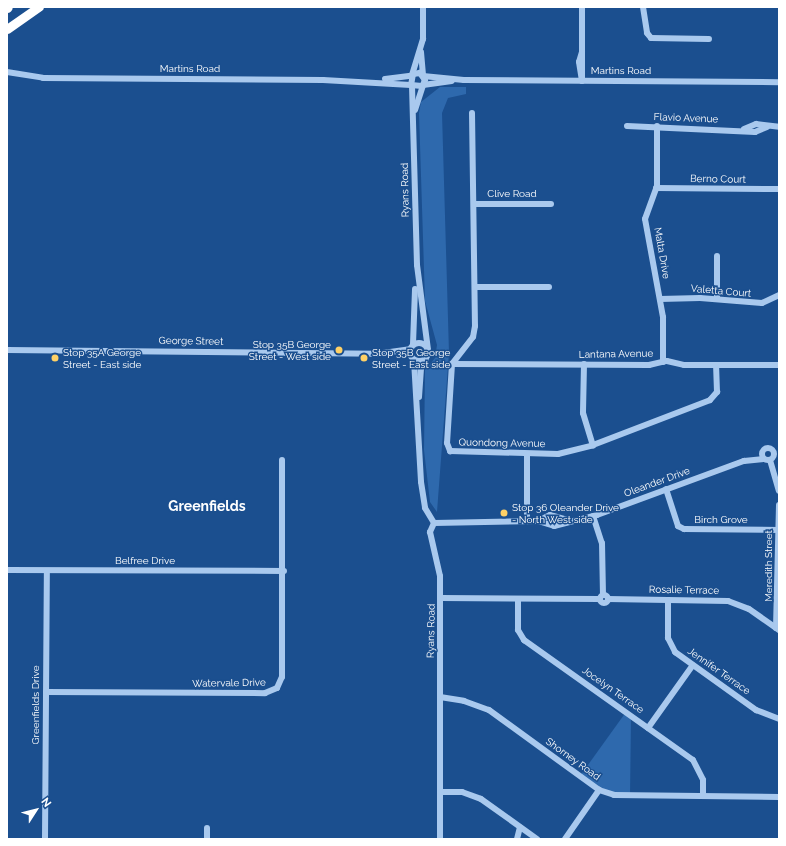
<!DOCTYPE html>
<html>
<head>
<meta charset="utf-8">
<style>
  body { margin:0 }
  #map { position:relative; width:786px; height:846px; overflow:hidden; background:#1b4f8f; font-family:Raleway,sans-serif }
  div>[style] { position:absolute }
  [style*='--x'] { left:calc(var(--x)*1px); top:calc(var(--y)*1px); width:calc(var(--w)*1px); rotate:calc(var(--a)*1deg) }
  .green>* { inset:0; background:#2e69ad }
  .minor>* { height:6px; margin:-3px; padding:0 3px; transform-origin:3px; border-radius:3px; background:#a9c9ee }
  .minor>.ring { margin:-3px; padding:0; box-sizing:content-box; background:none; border:6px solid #a9c9ee; border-radius:50% }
  .highway>* { height:9px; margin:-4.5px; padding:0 4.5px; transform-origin:4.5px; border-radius:4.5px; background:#fff }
  .dots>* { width:11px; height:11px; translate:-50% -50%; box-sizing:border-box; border:2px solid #1b4f8f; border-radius:50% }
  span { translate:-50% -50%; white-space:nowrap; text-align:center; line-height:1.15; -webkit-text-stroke:3px #1b4f8f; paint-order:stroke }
  .street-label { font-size:10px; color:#fff }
  .poi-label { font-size:10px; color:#fff }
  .right { translate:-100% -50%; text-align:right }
  .left { translate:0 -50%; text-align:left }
  .district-label { font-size:14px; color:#fff; font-weight:700 }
  .frame { position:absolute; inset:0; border:8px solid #fff; pointer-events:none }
  .north { position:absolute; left:16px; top:790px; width:40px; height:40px; -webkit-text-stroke:3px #1b4f8f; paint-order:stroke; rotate:54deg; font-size:11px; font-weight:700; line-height:16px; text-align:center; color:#fff }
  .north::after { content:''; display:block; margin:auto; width:14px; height:18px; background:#fff; clip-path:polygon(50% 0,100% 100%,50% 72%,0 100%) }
</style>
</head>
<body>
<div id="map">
  <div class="green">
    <div style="clip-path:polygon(440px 87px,466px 87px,466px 94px,448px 98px,442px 113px,449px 353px,437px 512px,430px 502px,424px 450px,425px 370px,435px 358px,437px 345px,425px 301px,419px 113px,421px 102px)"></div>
    <div style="clip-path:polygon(626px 712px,631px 716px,630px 796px,614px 795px,580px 776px)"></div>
  </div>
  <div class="minor">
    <div style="--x:643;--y:7;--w:26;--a:81"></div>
    <div style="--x:647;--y:33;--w:6;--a:51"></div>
    <div style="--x:651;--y:38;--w:58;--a:1"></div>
    <div style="--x:421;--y:52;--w:23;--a:85"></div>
    <div style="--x:582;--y:52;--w:10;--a:107"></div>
    <div style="--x:579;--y:62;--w:19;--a:81"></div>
    <div style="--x:7;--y:72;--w:36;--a:9"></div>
    <div style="--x:43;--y:78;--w:280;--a:0.4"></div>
    <div style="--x:323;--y:80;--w:88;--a:3.3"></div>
    <div style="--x:412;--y:75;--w:38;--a:-73"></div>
    <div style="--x:423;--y:39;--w:32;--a:-90"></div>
    <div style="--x:423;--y:76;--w:41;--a:5.6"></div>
    <div style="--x:464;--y:80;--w:315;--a:0.4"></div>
    <div style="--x:385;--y:79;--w:26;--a:-7"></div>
    <div style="--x:582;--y:81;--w:74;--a:-90"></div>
    <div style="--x:423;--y:85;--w:29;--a:-8"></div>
    <div style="--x:412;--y:86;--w:179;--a:88.4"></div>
    <div style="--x:417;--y:265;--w:86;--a:82.6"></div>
    <div style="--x:415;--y:110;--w:32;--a:-72"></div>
    <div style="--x:425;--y:80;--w:9;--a:-126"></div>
    <div style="--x:420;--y:73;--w:7;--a:172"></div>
    <div style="--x:413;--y:74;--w:11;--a:100"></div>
    <div style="--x:411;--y:85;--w:11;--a:5"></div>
    <div style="--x:472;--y:113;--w:213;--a:89.2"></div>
    <div style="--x:475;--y:326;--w:11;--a:100"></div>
    <div style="--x:473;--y:337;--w:34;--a:128"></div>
    <div style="--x:452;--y:364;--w:79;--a:93.6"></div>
    <div style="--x:447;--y:443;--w:9;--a:69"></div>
    <div style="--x:450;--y:451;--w:108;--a:1.6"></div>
    <div style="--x:558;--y:454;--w:36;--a:-14"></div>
    <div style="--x:593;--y:445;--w:125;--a:-21"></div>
    <div style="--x:710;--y:400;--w:11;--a:-49"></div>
    <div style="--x:717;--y:392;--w:27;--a:-92"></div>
    <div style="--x:627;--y:126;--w:128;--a:2.7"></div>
    <div style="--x:755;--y:132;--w:13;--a:-23"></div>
    <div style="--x:657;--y:126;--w:60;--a:90"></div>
    <div style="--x:657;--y:186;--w:35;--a:110"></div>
    <div style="--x:645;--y:219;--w:100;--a:79.6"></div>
    <div style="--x:663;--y:317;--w:45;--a:90"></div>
    <div style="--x:744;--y:129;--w:13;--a:-23"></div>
    <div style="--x:756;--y:124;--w:23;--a:7"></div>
    <div style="--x:656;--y:188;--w:123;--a:0.5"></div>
    <div style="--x:474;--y:204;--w:77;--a:0"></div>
    <div style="--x:475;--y:287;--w:74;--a:0"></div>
    <div style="--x:660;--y:299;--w:40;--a:-1.4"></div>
    <div style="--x:700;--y:298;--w:62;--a:4.6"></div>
    <div style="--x:762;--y:303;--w:19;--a:-25"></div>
    <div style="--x:717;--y:299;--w:43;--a:-90"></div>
    <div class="ring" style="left:410px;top:343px;width:12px;height:12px"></div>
    <div style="--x:413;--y:344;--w:55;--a:-87.9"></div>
    <div style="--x:7;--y:350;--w:369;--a:0.6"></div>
    <div style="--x:376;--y:354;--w:34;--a:-8"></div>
    <div style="--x:414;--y:360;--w:122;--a:86.7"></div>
    <div style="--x:421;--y:482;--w:26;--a:81"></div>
    <div style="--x:425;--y:508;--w:17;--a:59"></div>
    <div style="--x:434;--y:523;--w:10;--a:114"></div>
    <div style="--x:430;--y:532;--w:45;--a:77.2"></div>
    <div style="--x:440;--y:576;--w:263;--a:90"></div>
    <div style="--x:452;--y:364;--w:197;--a:0.3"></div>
    <div style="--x:649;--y:365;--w:18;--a:-13"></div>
    <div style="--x:667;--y:361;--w:17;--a:13"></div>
    <div style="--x:684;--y:365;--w:95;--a:0"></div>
    <div style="--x:584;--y:364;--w:49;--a:91.2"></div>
    <div style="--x:583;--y:413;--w:34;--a:73"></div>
    <div style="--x:419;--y:397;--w:29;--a:-86"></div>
    <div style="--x:421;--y:368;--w:10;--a:-61"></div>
    <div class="ring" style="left:762px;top:448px;width:6px;height:6px"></div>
    <div style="--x:527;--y:454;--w:67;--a:90"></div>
    <div style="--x:770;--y:460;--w:32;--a:74"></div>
    <div style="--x:666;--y:489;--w:39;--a:72"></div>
    <div style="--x:678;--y:526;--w:7;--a:27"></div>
    <div style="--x:684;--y:529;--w:95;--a:0.6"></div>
    <div style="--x:593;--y:516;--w:28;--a:72"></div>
    <div style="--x:602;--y:543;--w:52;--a:88.9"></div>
    <div style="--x:538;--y:521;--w:13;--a:-27"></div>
    <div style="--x:550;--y:515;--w:19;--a:16"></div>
    <div style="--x:434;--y:523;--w:104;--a:-1.1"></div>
    <div style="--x:538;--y:521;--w:17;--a:17"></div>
    <div style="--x:554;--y:526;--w:44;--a:-14.3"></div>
    <div style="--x:597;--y:515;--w:157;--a:-20.2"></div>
    <div style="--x:744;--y:461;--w:20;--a:-6"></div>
    <div style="--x:7;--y:570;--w:277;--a:0.2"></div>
    <div class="ring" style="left:600px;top:595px;width:2px;height:2px"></div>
    <div style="--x:441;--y:598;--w:158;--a:0.4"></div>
    <div style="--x:608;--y:599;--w:120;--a:1"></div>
    <div style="--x:728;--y:601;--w:22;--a:21"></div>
    <div style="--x:749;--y:609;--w:37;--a:35"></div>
    <div style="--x:518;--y:600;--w:30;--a:90"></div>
    <div style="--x:518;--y:630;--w:12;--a:59"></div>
    <div style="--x:524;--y:640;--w:207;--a:35.4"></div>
    <div style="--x:693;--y:760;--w:22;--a:63"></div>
    <div style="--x:703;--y:780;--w:16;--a:90"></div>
    <div style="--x:668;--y:601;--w:37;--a:90"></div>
    <div style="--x:668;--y:638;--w:16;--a:63"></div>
    <div style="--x:675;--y:652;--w:100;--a:35.6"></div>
    <div style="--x:756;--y:710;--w:25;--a:21"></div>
    <div style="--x:776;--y:628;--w:123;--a:-88.6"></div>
    <div style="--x:46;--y:692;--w:219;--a:0.3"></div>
    <div style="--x:265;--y:693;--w:13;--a:-23"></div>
    <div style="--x:277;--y:688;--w:12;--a:-66"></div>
    <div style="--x:282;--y:677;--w:217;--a:-90"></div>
    <div style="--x:440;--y:697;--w:24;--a:9"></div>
    <div style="--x:464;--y:701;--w:27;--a:20"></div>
    <div style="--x:489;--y:710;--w:136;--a:36"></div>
    <div style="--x:599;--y:790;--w:16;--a:18"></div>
    <div style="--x:614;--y:795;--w:165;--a:0.7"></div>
    <div style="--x:648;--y:728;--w:77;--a:-54.5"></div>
    <div style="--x:440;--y:792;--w:22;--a:0"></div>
    <div style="--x:462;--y:792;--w:20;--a:20"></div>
    <div style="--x:481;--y:799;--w:69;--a:35.5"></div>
    <div style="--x:207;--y:828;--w:11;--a:90"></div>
    <div style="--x:45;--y:839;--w:268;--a:-89.6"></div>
    <div style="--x:517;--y:839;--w:12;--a:-76"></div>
    <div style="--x:565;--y:839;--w:60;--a:-55.2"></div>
  </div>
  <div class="highway">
    <div style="--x:7;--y:8;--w:1;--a:-45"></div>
    <div style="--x:7;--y:29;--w:39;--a:-35"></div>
  </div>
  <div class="dots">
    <div style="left:339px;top:350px;background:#ffd166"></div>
    <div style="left:55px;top:358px;background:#ffd166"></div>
    <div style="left:364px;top:358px;background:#ffd166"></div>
    <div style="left:504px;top:513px;background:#ffd166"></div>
  </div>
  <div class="street-label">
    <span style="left:190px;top:69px">Martins Road</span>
    <span style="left:621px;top:71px">Martins Road</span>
    <span style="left:686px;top:118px;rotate:2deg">Flavio Avenue</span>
    <span style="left:718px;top:179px;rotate:1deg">Berno Court</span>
    <span style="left:405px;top:190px;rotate:-91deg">Ryans Road</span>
    <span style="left:512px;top:194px">Clive Road</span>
    <span style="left:662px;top:253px;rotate:80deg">Malta Drive</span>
    <span style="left:721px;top:291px;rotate:5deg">Valetta Court</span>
    <span style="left:191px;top:341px;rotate:1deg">George Street</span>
    <span style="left:616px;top:354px;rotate:-1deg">Lantana Avenue</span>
    <span style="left:502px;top:443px;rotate:1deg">Quondong Avenue</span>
    <span style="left:657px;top:482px;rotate:-20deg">Oleander Drive</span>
    <span style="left:721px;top:520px">Birch Grove</span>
    <span style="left:145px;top:561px">Belfree Drive</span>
    <span style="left:769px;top:566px;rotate:-90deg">Meredith Street</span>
    <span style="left:684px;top:590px;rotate:1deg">Rosalie Terrace</span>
    <span style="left:431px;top:631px;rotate:-89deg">Ryans Road</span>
    <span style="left:719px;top:671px;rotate:35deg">Jennifer Terrace</span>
    <span style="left:229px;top:683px;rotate:-1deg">Watervale Drive</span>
    <span style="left:613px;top:690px;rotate:35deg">Jocelyn Terrace</span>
    <span style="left:36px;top:705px;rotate:-90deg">Greenfields Drive</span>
    <span style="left:573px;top:759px;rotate:36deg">Shorney Road</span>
  </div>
  <div class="poi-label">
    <span class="right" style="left:331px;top:350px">Stop 35B George<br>Street - West side</span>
    <span class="left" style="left:63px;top:358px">Stop 35A George<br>Street - East side</span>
    <span class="left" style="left:372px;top:358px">Stop 35B George<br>Street - East side</span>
    <span class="left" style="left:512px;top:513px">Stop 36 Oleander Drive<br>- North West side</span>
  </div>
  <div class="district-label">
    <span style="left:207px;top:506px">Greenfields</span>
  </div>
  <div class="frame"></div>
  <div class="north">N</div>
</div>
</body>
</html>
